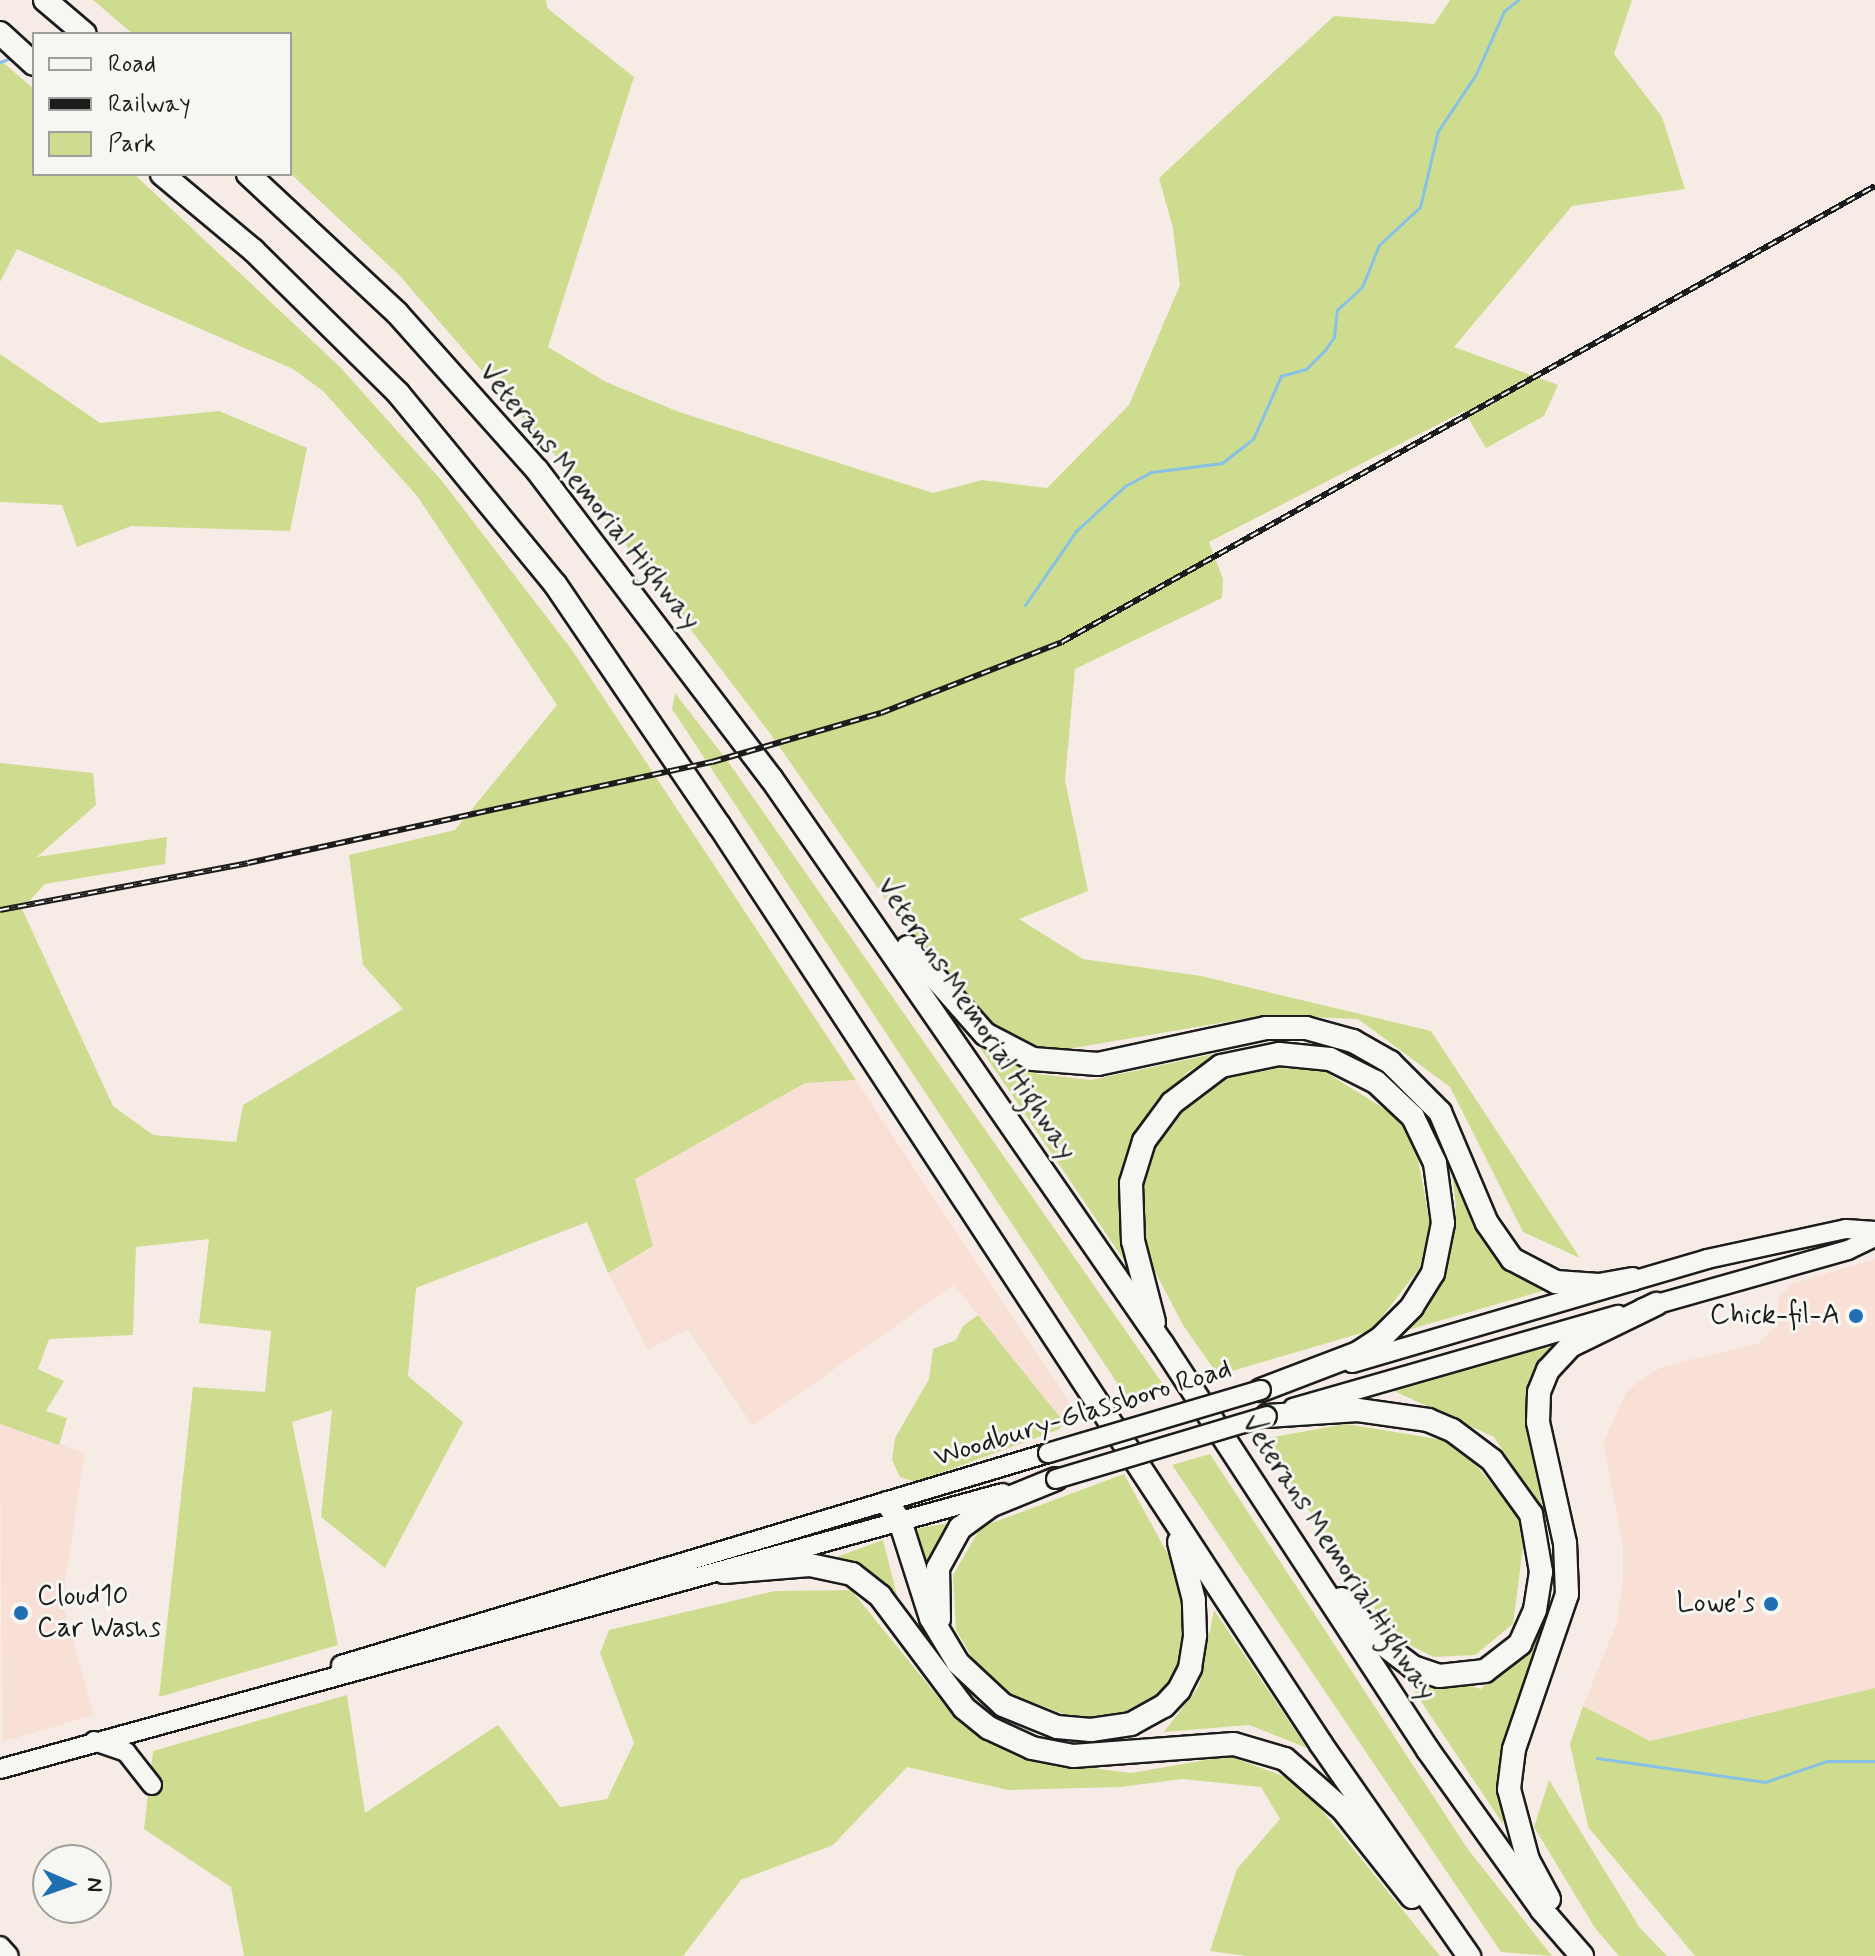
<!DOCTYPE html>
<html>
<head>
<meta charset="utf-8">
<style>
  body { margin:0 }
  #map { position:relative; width:1875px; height:1956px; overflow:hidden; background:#f7ece5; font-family:Mynerve,sans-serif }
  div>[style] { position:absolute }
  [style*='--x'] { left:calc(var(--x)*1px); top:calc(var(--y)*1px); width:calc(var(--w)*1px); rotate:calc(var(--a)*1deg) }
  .built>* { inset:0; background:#f8e0d6 }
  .green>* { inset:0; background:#cedc90 }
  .stream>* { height:3px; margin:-1.5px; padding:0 1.5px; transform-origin:1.5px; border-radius:1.5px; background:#87c1e6 }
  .roads { filter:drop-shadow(2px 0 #1c1c1c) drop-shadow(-2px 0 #1c1c1c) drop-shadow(0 2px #1c1c1c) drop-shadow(0 -2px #1c1c1c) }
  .major>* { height:18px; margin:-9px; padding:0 9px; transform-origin:9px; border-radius:9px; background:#f6f6f2 }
  .highway>* { height:22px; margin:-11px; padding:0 11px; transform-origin:11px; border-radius:11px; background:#f6f6f2 }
  .rail>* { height:6px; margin-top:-3px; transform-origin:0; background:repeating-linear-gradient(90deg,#f6f6f2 0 9px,#1c1c1c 0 18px); box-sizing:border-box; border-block:2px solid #1c1c1c }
  .bridges { filter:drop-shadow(2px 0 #1c1c1c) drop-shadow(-2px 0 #1c1c1c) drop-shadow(0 2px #1c1c1c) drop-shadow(0 -2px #1c1c1c) }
  .major-bridge>* { height:18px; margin:-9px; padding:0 9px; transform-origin:9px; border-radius:9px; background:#f6f6f2 }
  .dots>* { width:22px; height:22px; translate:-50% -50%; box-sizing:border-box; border:4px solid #f6f6f2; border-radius:50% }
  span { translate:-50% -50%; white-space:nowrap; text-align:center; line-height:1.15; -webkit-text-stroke:6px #f6f6f2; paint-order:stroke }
  .street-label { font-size:28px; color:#1c1c1c }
  .poi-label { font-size:28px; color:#1c1c1c }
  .right { translate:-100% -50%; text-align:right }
  .left { translate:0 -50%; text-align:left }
  .legend { position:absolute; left:32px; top:32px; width:260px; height:144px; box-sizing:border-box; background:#f6f6f2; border:2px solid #9f9f9c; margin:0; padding:10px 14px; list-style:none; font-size:24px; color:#1c1c1c }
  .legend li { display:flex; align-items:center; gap:16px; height:40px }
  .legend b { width:40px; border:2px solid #9f9f9c }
  .north { position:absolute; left:32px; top:1844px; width:80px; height:80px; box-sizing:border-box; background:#f6f6f2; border:2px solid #9f9f9c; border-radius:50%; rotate:92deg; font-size:22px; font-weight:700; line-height:32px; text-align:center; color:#1c1c1c }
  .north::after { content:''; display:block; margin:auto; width:28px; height:36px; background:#1f6fb2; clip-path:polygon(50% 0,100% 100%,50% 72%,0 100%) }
</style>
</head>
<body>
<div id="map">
  <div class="built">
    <div style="clip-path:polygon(856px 1080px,1078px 1416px,1063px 1421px,954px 1285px,753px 1426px,688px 1329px,648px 1350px,608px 1273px,653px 1246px,635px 1179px,805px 1083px)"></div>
    <div style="clip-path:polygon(1875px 1259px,1875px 1688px,1650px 1741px,1583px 1706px,1617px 1622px,1623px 1578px,1623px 1545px,1603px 1443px,1627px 1390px,1661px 1367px,1759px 1343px,1777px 1326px,1779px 1297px,1791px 1284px)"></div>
    <div style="clip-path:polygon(0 1424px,85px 1453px,62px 1602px,94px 1715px,2px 1742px)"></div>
  </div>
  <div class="green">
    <div style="clip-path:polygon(93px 0,546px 0,547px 8px,634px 77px,548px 347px,606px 382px,679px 412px,933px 493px,982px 480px,1047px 488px,1129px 405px,1180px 285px,1173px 228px,1159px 178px,1334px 16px,1434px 24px,1450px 0,1632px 0,1614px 54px,1662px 117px,1685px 189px,1572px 206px,1454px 347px,1558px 385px,1544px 416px,1486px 448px,1464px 411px,1209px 542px,1223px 579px,1222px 598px,1075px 669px,1065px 780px,1088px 891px,1019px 919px,1083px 959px,1201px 976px,1431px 1031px,1580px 1258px,1523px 1232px,1450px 1087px,1358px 1019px,1267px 1015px,1050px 1052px,993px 1024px,914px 940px,769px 732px,574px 477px,399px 275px,290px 173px,290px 34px,133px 34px)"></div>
    <div style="clip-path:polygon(0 60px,34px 89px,34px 174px,134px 174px,340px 367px,442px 481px,572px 650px,856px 1080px,805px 1083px,635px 1179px,653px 1246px,608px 1273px,587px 1222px,416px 1288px,408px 1376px,463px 1422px,385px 1568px,321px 1517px,332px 1410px,292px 1422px,338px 1645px,159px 1697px,193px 1387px,265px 1392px,271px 1331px,199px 1323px,209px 1239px,136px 1247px,133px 1335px,49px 1339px,38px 1369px,64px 1381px,46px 1411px,67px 1418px,59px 1445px,0 1424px,0 763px,93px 773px,96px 805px,37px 857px,167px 837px,165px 864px,45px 884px,22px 909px,113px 1106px,153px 1135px,236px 1142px,243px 1105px,403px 1009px,363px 965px,349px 855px,455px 830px,557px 705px,417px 496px,323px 391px,293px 369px,17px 249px,0 282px)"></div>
    <div style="clip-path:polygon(0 354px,100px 423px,219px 411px,307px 448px,290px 531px,131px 526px,77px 547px,62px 505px,0 502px)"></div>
    <div style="clip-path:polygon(675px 693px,729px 763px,1167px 1390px,1129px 1401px,672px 709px)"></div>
    <div style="clip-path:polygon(976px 1042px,1037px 1074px,1091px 1080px,1223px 1052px,1186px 1073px,1125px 1163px,1130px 1269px)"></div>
    <div style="clip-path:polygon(1231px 1066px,1322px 1070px,1388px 1111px,1414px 1139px,1435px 1248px,1372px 1330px,1218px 1375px,1183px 1325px,1140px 1243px,1143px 1159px,1171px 1109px)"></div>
    <div style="clip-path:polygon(1449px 1152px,1488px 1241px,1553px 1288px,1404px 1331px,1446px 1272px,1456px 1206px)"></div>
    <div style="clip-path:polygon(978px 1315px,1063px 1421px,1060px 1429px,916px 1482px,900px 1477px,892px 1460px,895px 1438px,929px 1379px,933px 1349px,956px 1340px,963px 1326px)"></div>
    <div style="clip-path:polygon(1555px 1345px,1528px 1418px,1543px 1513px,1494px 1437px,1392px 1390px)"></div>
    <div style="clip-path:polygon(1346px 1424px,1456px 1442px,1526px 1524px,1513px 1624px,1475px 1655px,1434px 1657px,1393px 1637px,1262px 1439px)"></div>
    <div style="clip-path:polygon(1210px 1454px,1467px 1848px,1552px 1956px,1501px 1952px,1172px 1465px)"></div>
    <div style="clip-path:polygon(1124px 1474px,1171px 1560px,1184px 1614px,1182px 1662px,1162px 1695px,1117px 1717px,1083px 1721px,1012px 1695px,977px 1666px,956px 1630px,953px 1575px,981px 1527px)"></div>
    <div style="clip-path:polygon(955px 1522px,928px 1579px,914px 1529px)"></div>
    <div style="clip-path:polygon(883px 1540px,903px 1619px,831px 1559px)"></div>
    <div style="clip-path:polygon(851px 1590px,956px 1719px,1030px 1760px,1131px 1773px,1229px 1756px,1299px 1782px,1440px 1956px,1246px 1956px,1210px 1951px,1237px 1869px,1280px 1819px,1261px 1787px,1182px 1779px,1120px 1787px,1008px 1790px,907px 1767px,833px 1845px,741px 1880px,683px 1956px,244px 1956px,231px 1887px,144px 1829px,153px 1751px,347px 1695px,365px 1813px,498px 1725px,560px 1807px,607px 1799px,634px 1743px,600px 1653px,609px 1630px,775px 1591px)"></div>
    <div style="clip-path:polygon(1214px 1610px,1307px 1748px,1249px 1725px,1164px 1732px,1199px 1686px)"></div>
    <div style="clip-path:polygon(1546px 1629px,1505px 1745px,1503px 1824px,1398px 1667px,1481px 1689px)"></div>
    <div style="clip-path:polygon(1875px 1688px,1875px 1956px,1695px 1956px,1588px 1827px,1570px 1744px,1583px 1706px,1650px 1741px)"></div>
    <div style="clip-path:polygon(1549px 1780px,1640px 1928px,1667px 1956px,1619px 1956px,1595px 1928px,1534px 1827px)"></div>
  </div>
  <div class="stream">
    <div style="--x:0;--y:62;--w:14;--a:-21"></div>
    <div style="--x:1025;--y:605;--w:90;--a:-55.4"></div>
    <div style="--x:1076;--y:531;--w:67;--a:-42.6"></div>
    <div style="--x:1125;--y:486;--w:30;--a:-28"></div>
    <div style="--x:1151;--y:472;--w:72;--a:-7.2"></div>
    <div style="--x:1222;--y:463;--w:39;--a:-38"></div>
    <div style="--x:1253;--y:439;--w:69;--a:-66"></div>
    <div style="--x:1281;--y:376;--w:26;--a:-16"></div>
    <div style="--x:1306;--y:369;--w:27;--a:-45"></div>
    <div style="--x:1325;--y:350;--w:16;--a:-55"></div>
    <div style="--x:1334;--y:337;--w:27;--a:-84"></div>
    <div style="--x:1337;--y:310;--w:34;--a:-43"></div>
    <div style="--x:1362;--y:287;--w:45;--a:-68"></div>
    <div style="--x:1379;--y:245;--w:56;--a:-42.8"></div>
    <div style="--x:1420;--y:207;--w:78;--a:-76.7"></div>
    <div style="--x:1438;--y:131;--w:69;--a:-56.3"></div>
    <div style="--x:1476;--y:74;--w:69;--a:-66"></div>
    <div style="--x:1504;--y:11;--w:18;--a:-38"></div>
    <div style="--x:1597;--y:1758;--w:170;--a:8.1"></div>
    <div style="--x:1765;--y:1782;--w:65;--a:-18.7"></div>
    <div style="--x:1827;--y:1761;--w:48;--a:0"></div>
  </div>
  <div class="roads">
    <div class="major">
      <div style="--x:1643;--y:1308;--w:213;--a:-15.8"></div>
      <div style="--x:1848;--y:1250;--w:30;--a:-26"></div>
      <div style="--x:1352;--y:1363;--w:370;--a:-16.3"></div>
      <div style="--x:1707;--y:1259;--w:142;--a:-12.2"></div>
      <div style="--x:1846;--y:1229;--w:29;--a:4"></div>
      <div style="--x:1293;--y:1408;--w:338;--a:-16"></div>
      <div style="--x:341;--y:1665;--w:738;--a:-16.69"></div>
      <div style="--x:94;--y:1741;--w:34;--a:19"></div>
      <div style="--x:126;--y:1752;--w:42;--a:51.8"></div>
      <div style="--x:0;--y:1769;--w:1040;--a:-15.39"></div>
      <div style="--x:0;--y:1946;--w:13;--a:48"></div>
    </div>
    <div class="highway">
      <div style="--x:45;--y:0;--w:52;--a:40.4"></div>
      <div style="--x:0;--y:33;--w:46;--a:42.4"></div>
      <div style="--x:162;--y:174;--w:119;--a:39.9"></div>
      <div style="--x:253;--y:250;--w:204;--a:44.6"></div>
      <div style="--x:398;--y:393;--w:247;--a:50.6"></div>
      <div style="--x:555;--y:584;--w:292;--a:55.8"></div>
      <div style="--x:719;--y:825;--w:1099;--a:56.77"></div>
      <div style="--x:1321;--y:1744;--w:259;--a:55.1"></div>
      <div style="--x:248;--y:174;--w:204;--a:43"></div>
      <div style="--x:397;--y:313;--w:210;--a:48.3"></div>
      <div style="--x:537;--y:470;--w:387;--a:52.8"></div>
      <div style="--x:771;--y:778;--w:689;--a:55.34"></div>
      <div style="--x:1163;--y:1345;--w:484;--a:56.8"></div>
      <div style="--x:1428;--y:1750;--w:196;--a:54.5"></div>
      <div style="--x:1542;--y:1910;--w:61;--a:49"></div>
      <div style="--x:908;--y:947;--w:116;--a:48.5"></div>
      <div style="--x:985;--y:1034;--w:54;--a:27.5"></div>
      <div style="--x:1033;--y:1059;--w:65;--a:4.4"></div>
      <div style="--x:1098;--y:1064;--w:172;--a:-12.1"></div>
      <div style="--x:1266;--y:1028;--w:40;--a:0"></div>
      <div style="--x:1306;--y:1028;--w:49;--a:15.5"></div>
      <div style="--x:1353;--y:1041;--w:43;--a:29.6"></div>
      <div style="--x:1390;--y:1062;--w:71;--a:45"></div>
      <div style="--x:1440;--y:1112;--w:121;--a:67.1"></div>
      <div style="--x:1487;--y:1223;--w:44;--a:55.2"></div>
      <div style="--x:1512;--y:1259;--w:50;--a:27.6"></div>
      <div style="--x:1556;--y:1282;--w:43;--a:4"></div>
      <div style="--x:1599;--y:1285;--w:34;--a:-10"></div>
      <div style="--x:1154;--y:1322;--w:84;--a:-104.5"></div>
      <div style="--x:1133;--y:1241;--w:58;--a:-92"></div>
      <div style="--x:1131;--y:1183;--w:44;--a:-72.8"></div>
      <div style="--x:1144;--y:1141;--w:47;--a:-53.6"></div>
      <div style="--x:1172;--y:1103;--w:61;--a:-37.1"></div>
      <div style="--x:1221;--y:1066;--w:59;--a:-11.7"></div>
      <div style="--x:1279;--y:1054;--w:51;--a:5.6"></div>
      <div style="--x:1330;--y:1059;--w:51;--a:26.6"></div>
      <div style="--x:1376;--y:1082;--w:51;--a:43.4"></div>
      <div style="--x:1413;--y:1117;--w:51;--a:64.4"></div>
      <div style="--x:1435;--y:1163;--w:61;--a:82.4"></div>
      <div style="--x:1443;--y:1223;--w:51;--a:101.3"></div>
      <div style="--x:1433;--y:1273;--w:40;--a:122"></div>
      <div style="--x:1412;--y:1307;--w:44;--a:135"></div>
      <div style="--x:1381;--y:1338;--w:27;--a:147"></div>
      <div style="--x:1358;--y:1353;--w:104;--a:159.1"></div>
      <div style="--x:1267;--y:1416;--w:91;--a:-3.8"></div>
      <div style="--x:1358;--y:1410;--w:71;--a:8.1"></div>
      <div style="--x:1428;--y:1420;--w:26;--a:23"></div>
      <div style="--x:1452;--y:1430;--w:50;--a:36.9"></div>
      <div style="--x:1492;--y:1460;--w:67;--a:54.2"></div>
      <div style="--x:1531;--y:1514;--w:59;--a:80.2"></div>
      <div style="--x:1541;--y:1572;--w:38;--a:99"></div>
      <div style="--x:1535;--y:1610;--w:37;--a:114"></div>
      <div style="--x:1520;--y:1644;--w:44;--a:142.4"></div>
      <div style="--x:1485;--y:1671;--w:46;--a:173.8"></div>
      <div style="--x:1439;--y:1676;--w:28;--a:-161"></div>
      <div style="--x:1413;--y:1667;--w:41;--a:-142.9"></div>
      <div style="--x:1380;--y:1642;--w:58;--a:-132.2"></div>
      <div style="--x:887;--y:1503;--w:22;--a:54"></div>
      <div style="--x:900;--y:1521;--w:102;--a:72.3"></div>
      <div style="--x:931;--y:1618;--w:52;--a:59"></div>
      <div style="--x:958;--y:1663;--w:62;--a:43"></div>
      <div style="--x:1003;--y:1705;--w:58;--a:22.2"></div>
      <div style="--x:1057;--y:1727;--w:34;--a:5"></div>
      <div style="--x:1091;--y:1730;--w:40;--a:-8.5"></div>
      <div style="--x:1131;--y:1724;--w:38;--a:-29"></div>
      <div style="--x:1164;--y:1706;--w:22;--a:-47"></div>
      <div style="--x:1179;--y:1690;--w:25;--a:-63"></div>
      <div style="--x:1190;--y:1668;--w:33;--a:-81"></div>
      <div style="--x:1195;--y:1635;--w:35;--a:-92"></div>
      <div style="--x:1194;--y:1600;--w:60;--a:-104.5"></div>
      <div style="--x:724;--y:1572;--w:86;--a:-4.7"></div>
      <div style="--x:810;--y:1565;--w:43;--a:12.1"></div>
      <div style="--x:852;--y:1574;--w:36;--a:38"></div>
      <div style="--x:880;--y:1596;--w:140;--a:53.1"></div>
      <div style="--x:964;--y:1708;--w:32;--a:39"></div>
      <div style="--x:989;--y:1728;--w:47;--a:24.9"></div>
      <div style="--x:1032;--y:1748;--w:42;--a:11"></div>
      <div style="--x:1073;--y:1756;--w:161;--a:-4.3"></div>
      <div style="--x:1234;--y:1744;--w:53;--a:16.4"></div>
      <div style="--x:1285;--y:1759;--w:77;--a:41.3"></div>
      <div style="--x:1343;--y:1810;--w:111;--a:51.6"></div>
      <div style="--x:939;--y:1619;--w:51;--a:-91.1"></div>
      <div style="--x:938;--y:1568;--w:46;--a:-61.2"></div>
      <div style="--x:960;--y:1528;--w:39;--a:-36"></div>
      <div style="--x:992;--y:1505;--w:69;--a:-22.1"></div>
      <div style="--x:1549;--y:1899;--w:44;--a:-118.3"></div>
      <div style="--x:1528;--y:1860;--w:73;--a:-105"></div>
      <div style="--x:1509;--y:1789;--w:40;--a:-82.9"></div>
      <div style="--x:1514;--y:1749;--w:164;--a:-71.1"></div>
      <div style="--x:1567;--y:1594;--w:51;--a:-92.2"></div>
      <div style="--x:1565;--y:1543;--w:124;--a:-102.6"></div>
      <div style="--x:1538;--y:1422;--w:30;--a:-88"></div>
      <div style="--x:1539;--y:1392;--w:24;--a:-68"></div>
      <div style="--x:1548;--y:1370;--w:33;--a:-47"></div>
      <div style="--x:1570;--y:1346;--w:96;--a:-26"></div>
    </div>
  </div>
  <div class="rail">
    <div style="--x:0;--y:910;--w:252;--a:-10.7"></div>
    <div style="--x:248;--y:863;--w:475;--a:-12.3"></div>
    <div style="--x:712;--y:762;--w:176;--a:-16.2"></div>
    <div style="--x:881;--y:713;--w:194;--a:-21.4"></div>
    <div style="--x:1062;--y:642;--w:932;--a:-29.29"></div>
  </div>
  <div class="bridges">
    <div class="major-bridge">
      <div style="--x:1048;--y:1453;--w:222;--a:-16.5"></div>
      <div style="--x:1056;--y:1479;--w:220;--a:-16.6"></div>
    </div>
  </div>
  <div class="dots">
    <div style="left:1856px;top:1316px;background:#1f6fb2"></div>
    <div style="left:1771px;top:1604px;background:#1f6fb2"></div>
    <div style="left:21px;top:1613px;background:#1f6fb2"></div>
  </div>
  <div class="street-label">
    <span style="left:589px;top:497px;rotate:51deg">Veterans Memorial Highway</span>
    <span style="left:976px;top:1019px;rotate:56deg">Veterans Memorial Highway</span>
    <span style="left:1083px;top:1414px;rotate:-17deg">Woodbury-Glassboro Road</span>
    <span style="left:1338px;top:1558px;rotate:57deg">Veterans Memorial Highway</span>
  </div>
  <div class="poi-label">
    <span class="right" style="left:1840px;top:1316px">Chick-fil-A</span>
    <span class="left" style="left:37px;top:1613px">Cloud10<br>Car Washs</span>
    <span class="right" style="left:1755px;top:1604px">Lowe's</span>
  </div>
  <ul class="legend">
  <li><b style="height:10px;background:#f6f6f2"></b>Road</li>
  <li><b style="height:10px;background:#1c1c1c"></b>Railway</li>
  <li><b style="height:22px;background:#cedc90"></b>Park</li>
  </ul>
  <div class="north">N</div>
</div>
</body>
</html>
